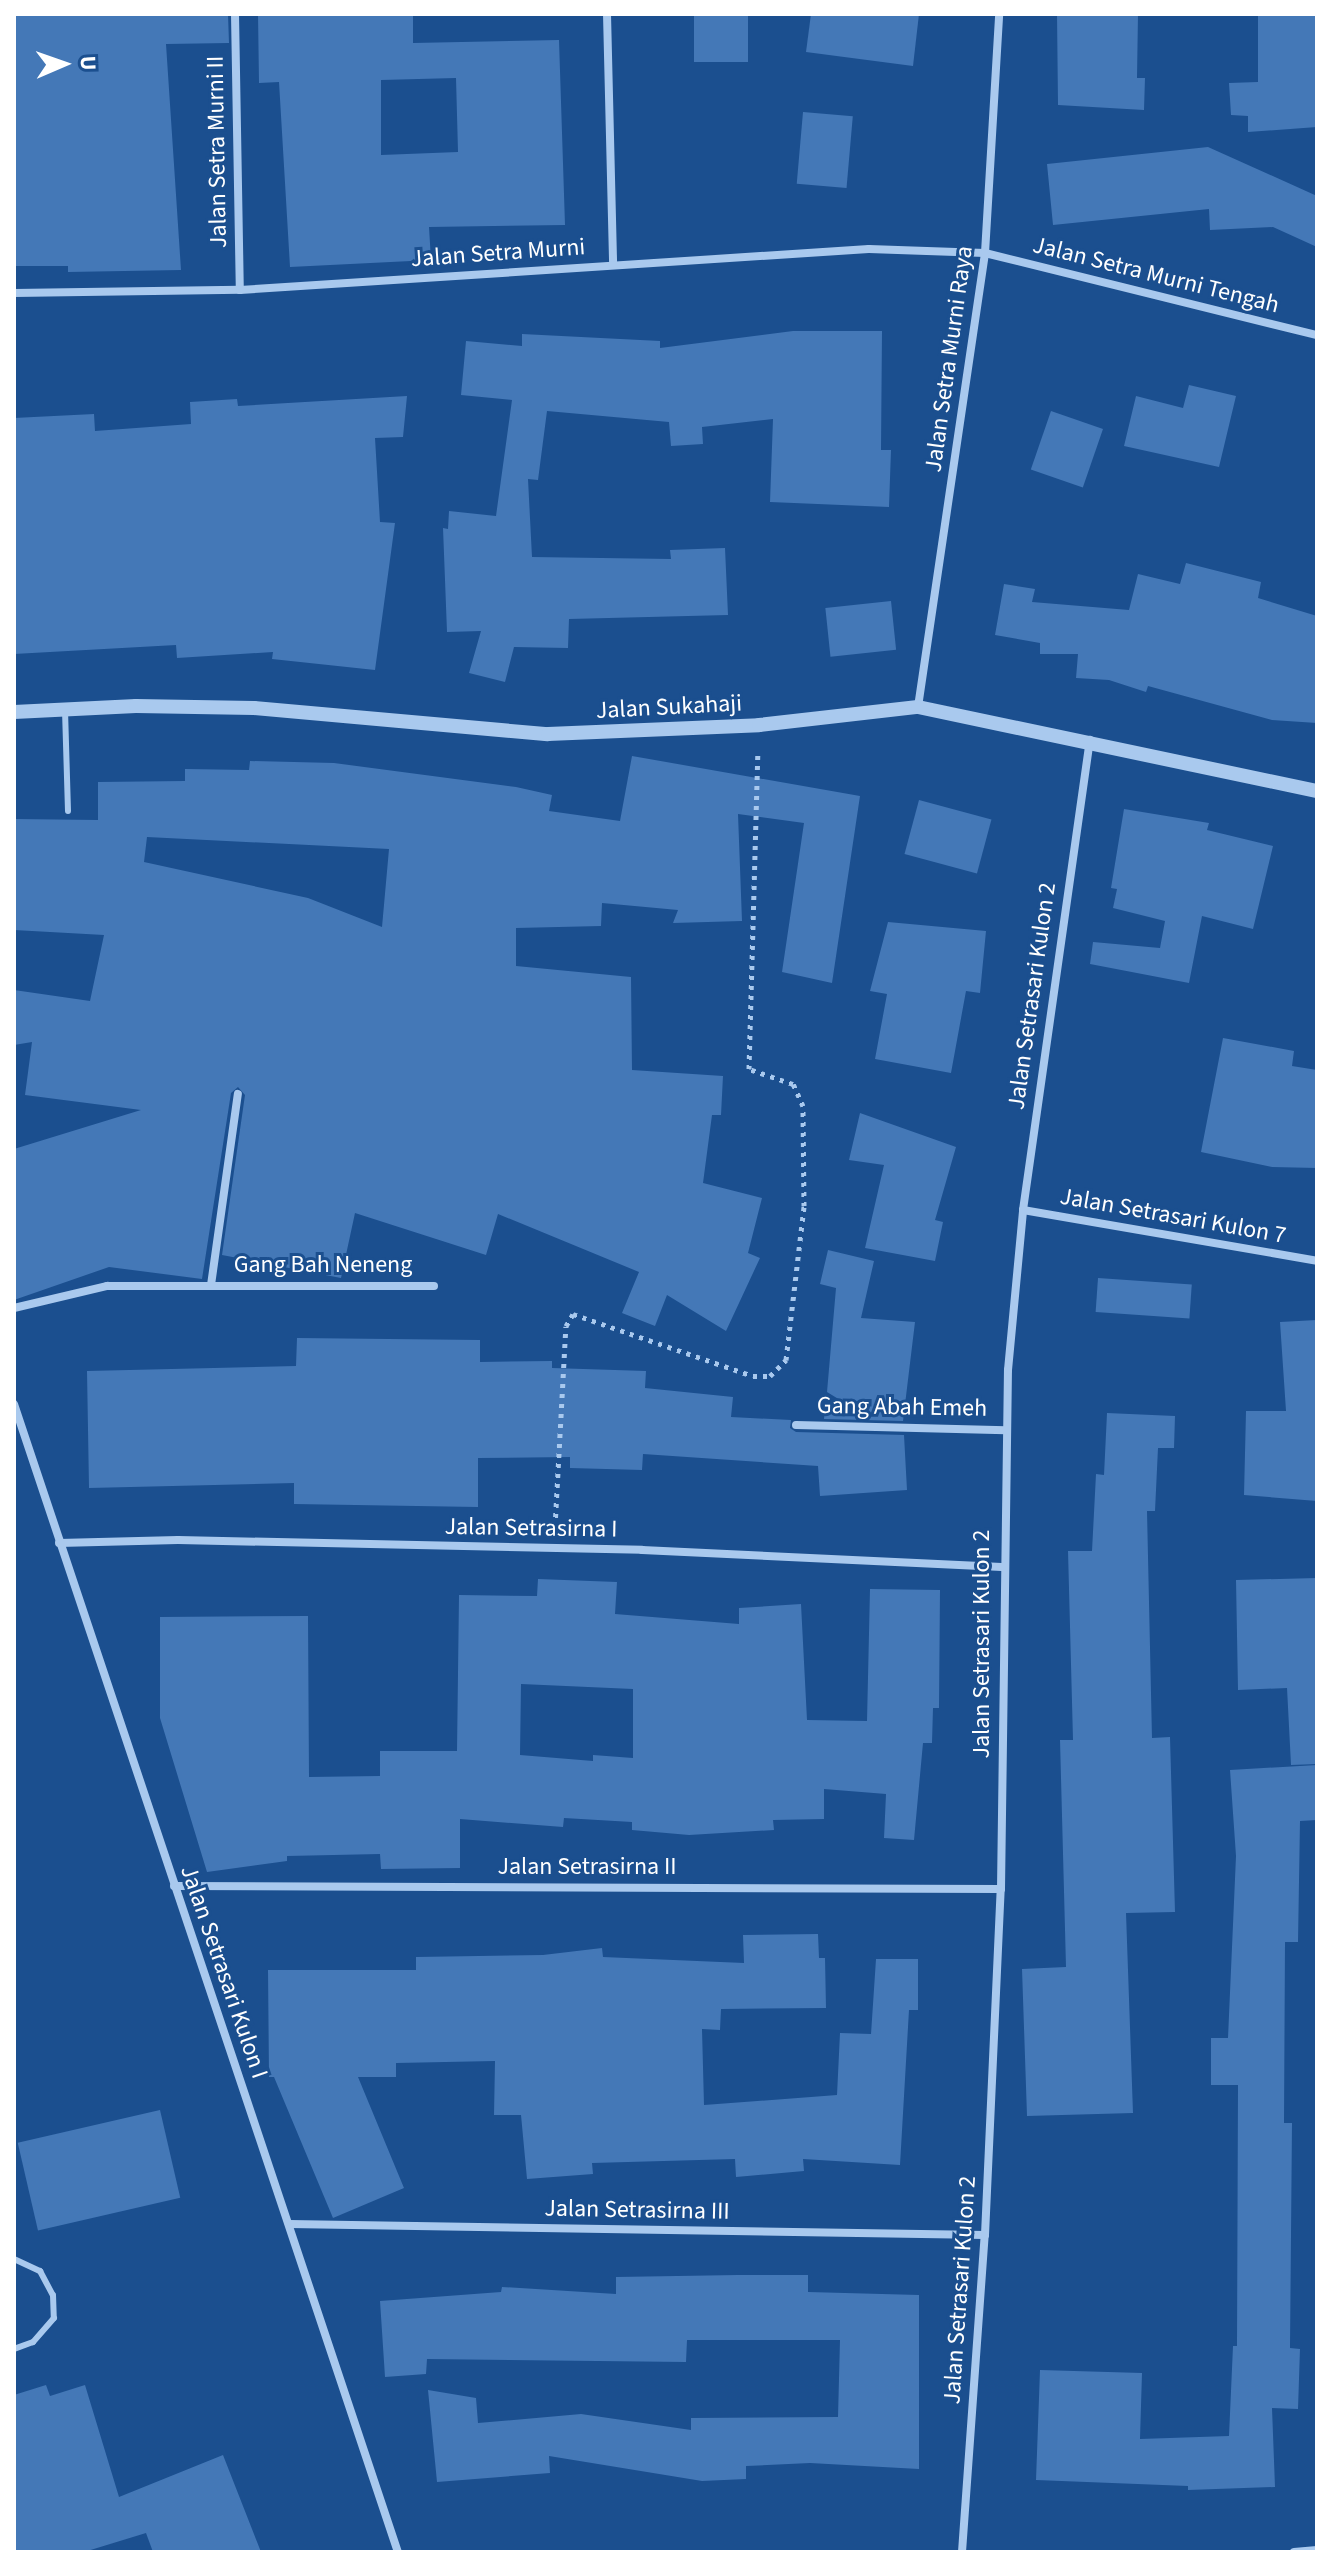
<!DOCTYPE html>
<html>
<head>
<meta charset="utf-8">
<style>
  body { margin:0 }
  #map { position:relative; width:1331px; height:2566px; overflow:hidden; background:#1b4f8f; font-family:"Source Sans 3",sans-serif }
  div>[style] { position:absolute }
  [style*='--x'] { left:calc(var(--x)*1px); top:calc(var(--y)*1px); width:calc(var(--w)*1px); rotate:calc(var(--a)*1deg) }
  .building>* { inset:0; background:#4478b7; transform-origin:0 0 }
  .path>* { height:5px; margin-top:-2.5px; transform-origin:0; background:repeating-linear-gradient(90deg,#a9c9ee 0 4px,transparent 0 10px) }
  .service>* { height:6px; margin:-3px; padding:0 3px; transform-origin:3px; border-radius:3px; background:#a9c9ee }
  .minor>* { height:8px; margin:-4px; padding:0 4px; transform-origin:4px; border-radius:4px; background:#a9c9ee }
  .tertiary>* { height:14px; margin:-7px; padding:0 7px; transform-origin:7px; border-radius:7px; background:#a9c9ee }
  span { translate:-50% -50%; white-space:nowrap; text-align:center; line-height:1.15; -webkit-text-stroke:6px #1b4f8f; paint-order:stroke }
  .street-label { font-size:24px; color:#fff }
  .frame { position:absolute; inset:0; border:16px solid #fff; pointer-events:none }
  .north { position:absolute; left:24px; top:24px; width:80px; height:80px; -webkit-text-stroke:6px #1b4f8f; paint-order:stroke; rotate:88deg; font-size:22px; font-weight:700; line-height:32px; text-align:center; color:#fff }
  .north::after { content:''; display:block; margin:auto; width:28px; height:36px; background:#fff; clip-path:polygon(50% 0,100% 100%,50% 72%,0 100%) }
</style>
</head>
<body>
<div id="map">
  <div class="building">
    <div style="clip-path:polygon(14px 14px,228px 14px,229px 43px,166px 44px,181px 270px,68px 272px,68px 266px,14px 266px)"></div>
    <div style="clip-path:polygon(evenodd,258px 14px,413px 14px,413px 43px,559px 40px,565px 225px,429px 227px,431px 260px,290px 267px,279px 82px,259px 83px,258px 14px,456px 78px,458px 152px,381px 155px,381px 80px,456px 78px)"></div>
    <div style="left:694px;top:14px;width:54px;height:48px"></div>
    <div style="clip-path:polygon(811px 14px,919px 14px,913px 66px,806px 52px)"></div>
    <div style="clip-path:polygon(1057px 14px,1138px 14px,1137px 78px,1145px 78px,1144px 110px,1058px 105px)"></div>
    <div style="clip-path:polygon(1258px 14px,1317px 14px,1317px 127px,1248px 132px,1248px 116px,1231px 115px,1229px 83px,1258px 82px)"></div>
    <div style="left:803px;top:112px;width:50px;height:72px;rotate:5deg"></div>
    <div style="clip-path:polygon(1208px 147px,1317px 196px,1317px 247px,1273px 227px,1210px 230px,1209px 209px,1053px 225px,1047px 164px)"></div>
    <div style="clip-path:polygon(793px 331px,882px 331px,881px 450px,891px 450px,889px 507px,770px 502px,773px 419px,702px 427px,703px 444px,671px 446px,669px 422px,547px 411px,538px 480px,528px 479px,532px 557px,671px 559px,670px 550px,725px 548px,728px 615px,569px 619px,568px 648px,514px 647px,505px 682px,469px 673px,481px 631px,447px 632px,443px 528px,448px 529px,449px 511px,496px 516px,512px 400px,461px 395px,466px 341px,522px 346px,522px 334px,660px 341px,660px 348px)"></div>
    <div style="clip-path:polygon(1189px 385px,1236px 396px,1219px 467px,1124px 446px,1136px 396px,1183px 408px)"></div>
    <div style="clip-path:polygon(407px 396px,403px 437px,375px 438px,380px 522px,395px 523px,375px 670px,272px 659px,273px 652px,177px 658px,176px 645px,14px 654px,14px 418px,94px 414px,95px 431px,191px 424px,190px 402px,237px 399px,238px 406px)"></div>
    <div style="left:1051px;top:411px;width:55px;height:62px;rotate:19deg"></div>
    <div style="clip-path:polygon(1186px 563px,1261px 582px,1258px 598px,1317px 616px,1317px 723px,1272px 720px,1148px 686px,1146px 692px,1109px 680px,1076px 678px,1078px 654px,1040px 654px,1040px 643px,995px 635px,1004px 584px,1035px 589px,1032px 602px,1129px 610px,1138px 574px,1180px 584px)"></div>
    <div style="left:891px;top:601px;width:49px;height:66px;rotate:84deg"></div>
    <div style="clip-path:polygon(evenodd,632px 756px,860px 796px,832px 983px,782px 972px,804px 823px,738px 814px,742px 921px,673px 923px,678px 910px,602px 903px,601px 926px,516px 928px,516px 966px,631px 977px,632px 1070px,723px 1076px,721px 1115px,712px 1115px,703px 1183px,762px 1198px,748px 1253px,760px 1258px,726px 1331px,667px 1295px,655px 1326px,622px 1313px,639px 1272px,498px 1214px,486px 1255px,355px 1213px,341px 1278px,222px 1255px,245px 1095px,238px 1087px,231px 1093px,202px 1279px,109px 1267px,14px 1300px,14px 1149px,141px 1110px,25px 1095px,32px 1042px,14px 1045px,14px 990px,90px 1001px,104px 935px,14px 930px,14px 819px,98px 820px,98px 782px,185px 781px,185px 769px,249px 770px,250px 761px,334px 763px,516px 787px,552px 795px,549px 811px,620px 821px,632px 756px,147px 837px,389px 849px,382px 927px,308px 898px,144px 862px,147px 837px)"></div>
    <div style="left:919px;top:800px;width:75px;height:56px;rotate:15deg"></div>
    <div style="clip-path:polygon(1124px 809px,1209px 823px,1207px 830px,1273px 846px,1253px 929px,1202px 916px,1189px 983px,1090px 964px,1093px 942px,1160px 948px,1165px 921px,1113px 908px,1117px 889px,1111px 888px)"></div>
    <div style="clip-path:polygon(888px 922px,986px 931px,980px 993px,966px 991px,951px 1073px,875px 1059px,887px 994px,870px 991px)"></div>
    <div style="clip-path:polygon(1223px 1038px,1294px 1051px,1292px 1066px,1317px 1070px,1317px 1168px,1272px 1167px,1201px 1152px)"></div>
    <div style="clip-path:polygon(860px 1113px,956px 1147px,935px 1220px,943px 1222px,935px 1261px,865px 1248px,884px 1165px,849px 1160px)"></div>
    <div style="clip-path:polygon(828px 1250px,874px 1261px,861px 1318px,915px 1322px,903px 1421px,824px 1419px,825px 1408px,858px 1411px,827px 1392px,836px 1288px,820px 1284px)"></div>
    <div style="left:1098px;top:1278px;width:94px;height:34px;rotate:4deg"></div>
    <div style="clip-path:polygon(1317px 1320px,1317px 1501px,1244px 1495px,1246px 1411px,1286px 1411px,1280px 1322px)"></div>
    <div style="clip-path:polygon(297px 1338px,480px 1340px,480px 1362px,552px 1361px,552px 1368px,646px 1371px,645px 1388px,733px 1397px,731px 1417px,791px 1420px,790px 1428px,796px 1432px,904px 1435px,907px 1490px,820px 1496px,818px 1466px,643px 1454px,642px 1470px,570px 1468px,570px 1457px,478px 1458px,478px 1507px,294px 1504px,294px 1483px,89px 1488px,87px 1371px,296px 1366px)"></div>
    <div style="clip-path:polygon(1107px 1413px,1175px 1416px,1174px 1448px,1158px 1448px,1155px 1511px,1147px 1511px,1152px 1738px,1170px 1737px,1175px 1912px,1126px 1913px,1133px 2113px,1027px 2116px,1022px 1969px,1066px 1967px,1060px 1740px,1073px 1740px,1068px 1551px,1092px 1551px,1096px 1474px,1104px 1475px)"></div>
    <div style="clip-path:polygon(1317px 1578px,1317px 1764px,1291px 1765px,1287px 1688px,1238px 1690px,1236px 1580px)"></div>
    <div style="clip-path:polygon(evenodd,538px 1579px,617px 1582px,615px 1614px,739px 1624px,739px 1608px,801px 1604px,807px 1720px,867px 1721px,870px 1589px,940px 1590px,939px 1708px,933px 1708px,932px 1743px,923px 1743px,914px 1840px,884px 1838px,886px 1794px,824px 1789px,824px 1819px,773px 1820px,774px 1830px,689px 1835px,632px 1830px,632px 1822px,564px 1818px,563px 1827px,460px 1819px,460px 1868px,381px 1869px,380px 1854px,287px 1856px,287px 1861px,207px 1872px,160px 1718px,160px 1617px,308px 1616px,309px 1777px,380px 1776px,380px 1751px,457px 1751px,459px 1595px,537px 1596px,538px 1579px,521px 1684px,633px 1689px,633px 1758px,593px 1755px,593px 1761px,520px 1755px,521px 1684px)"></div>
    <div style="clip-path:polygon(1317px 1765px,1317px 1820px,1300px 1821px,1298px 1942px,1285px 1942px,1284px 2123px,1292px 2123px,1290px 2348px,1300px 2349px,1298px 2409px,1272px 2408px,1275px 2487px,1188px 2490px,1188px 2486px,1036px 2480px,1040px 2370px,1142px 2373px,1140px 2439px,1229px 2436px,1233px 2346px,1237px 2346px,1238px 2085px,1211px 2085px,1211px 2038px,1228px 2038px,1236px 1856px,1230px 1770px)"></div>
    <div style="clip-path:polygon(818px 1934px,819px 1958px,825px 1958px,826px 2008px,721px 2009px,720px 2030px,702px 2029px,704px 2105px,837px 2095px,840px 2033px,871px 2034px,876px 1959px,918px 1959px,918px 2010px,909px 2010px,900px 2165px,803px 2159px,804px 2171px,736px 2177px,735px 2159px,592px 2163px,593px 2174px,527px 2179px,521px 2115px,494px 2115px,495px 2061px,396px 2063px,396px 2077px,358px 2077px,404px 2188px,333px 2218px,274px 2077px,269px 2077px,268px 1970px,416px 1970px,416px 1957px,543px 1955px,602px 1948px,603px 1957px,744px 1963px,743px 1935px)"></div>
    <div style="left:160px;top:2110px;width:90px;height:146px;rotate:77deg"></div>
    <div style="clip-path:polygon(738px 2275px,808px 2275px,808px 2292px,919px 2295px,919px 2469px,810px 2463px,746px 2466px,746px 2479px,702px 2481px,549px 2456px,550px 2473px,437px 2482px,428px 2390px,476px 2398px,478px 2423px,581px 2414px,691px 2430px,691px 2418px,838px 2417px,840px 2340px,687px 2340px,686px 2362px,427px 2359px,426px 2374px,385px 2377px,380px 2301px,501px 2292px,502px 2287px,616px 2294px,616px 2277px)"></div>
    <div style="clip-path:polygon(46px 2385px,50px 2396px,85px 2385px,119px 2497px,223px 2455px,261px 2552px,153px 2552px,146px 2533px,84px 2552px,14px 2552px,14px 2395px)"></div>
  </div>
  <div class="path">
    <div style="--x:555;--y:1527;--w:201;--a:-86.9"></div>
    <div style="--x:566;--y:1326;--w:14;--a:-60"></div>
    <div style="--x:573;--y:1314;--w:190;--a:19"></div>
    <div style="--x:753;--y:1376;--w:17;--a:0"></div>
    <div style="--x:770;--y:1376;--w:23;--a:-45"></div>
    <div style="--x:786;--y:1360;--w:155;--a:-83.3"></div>
    <div style="--x:804;--y:1206;--w:100;--a:-90.6"></div>
    <div style="--x:803;--y:1106;--w:24;--a:-114"></div>
    <div style="--x:793;--y:1084;--w:46;--a:-161.2"></div>
    <div style="--x:749;--y:1069;--w:319;--a:-88.4"></div>
  </div>
  <div class="service">
    <div style="--x:65;--y:710;--w:101;--a:88.3"></div>
    <div style="--x:14;--y:2259;--w:29;--a:25"></div>
    <div style="--x:40;--y:2271;--w:27;--a:62"></div>
    <div style="--x:53;--y:2295;--w:23;--a:88"></div>
    <div style="--x:54;--y:2318;--w:32;--a:131"></div>
    <div style="--x:33;--y:2342;--w:20;--a:160"></div>
  </div>
  <div class="minor">
    <div style="--x:235;--y:14;--w:276;--a:89"></div>
    <div style="--x:607;--y:14;--w:251;--a:88.6"></div>
    <div style="--x:14;--y:293;--w:226;--a:-0.8"></div>
    <div style="--x:240;--y:290;--w:630;--a:-3.73"></div>
    <div style="--x:869;--y:249;--w:116;--a:2"></div>
    <div style="--x:985;--y:253;--w:342;--a:13.9"></div>
    <div style="--x:918;--y:707;--w:459;--a:-81.6"></div>
    <div style="--x:985;--y:253;--w:239;--a:-86.6"></div>
    <div style="--x:1023;--y:1210;--w:298;--a:9.8"></div>
    <div style="--x:211;--y:1285;--w:193;--a:-82"></div>
    <div style="--x:14;--y:1308;--w:96;--a:-13.3"></div>
    <div style="--x:107;--y:1286;--w:327;--a:0"></div>
    <div style="--x:14;--y:1404;--w:1211;--a:71.51"></div>
    <div style="--x:796;--y:1425;--w:210;--a:1.4"></div>
    <div style="--x:59;--y:1543;--w:119;--a:-1.4"></div>
    <div style="--x:178;--y:1540;--w:464;--a:1.2"></div>
    <div style="--x:642;--y:1550;--w:360;--a:2.7"></div>
    <div style="--x:174;--y:1886;--w:827;--a:0.21"></div>
    <div style="--x:289;--y:2224;--w:696;--a:0.91"></div>
    <div style="--x:962;--y:2552;--w:318;--a:-85.9"></div>
    <div style="--x:985;--y:2235;--w:346;--a:-87.4"></div>
    <div style="--x:1001;--y:1889;--w:519;--a:-89.23"></div>
    <div style="--x:1008;--y:1370;--w:161;--a:-84.6"></div>
    <div style="--x:1023;--y:1210;--w:475;--a:-81.9"></div>
    <div style="--x:1294;--y:2552;--w:23;--a:-5"></div>
  </div>
  <div class="tertiary">
    <div style="--x:14;--y:712;--w:122;--a:-2.8"></div>
    <div style="--x:136;--y:706;--w:118;--a:1"></div>
    <div style="--x:254;--y:708;--w:295;--a:5.1"></div>
    <div style="--x:548;--y:734;--w:211;--a:-2.4"></div>
    <div style="--x:759;--y:725;--w:160;--a:-6.5"></div>
    <div style="--x:918;--y:707;--w:408;--a:11.9"></div>
  </div>
  <div class="street-label">
    <span style="left:217px;top:152px;rotate:-91deg">Jalan Setra Murni II</span>
    <span style="left:498px;top:253px;rotate:-4deg">Jalan Setra Murni</span>
    <span style="left:1156px;top:275px;rotate:14deg">Jalan Setra Murni Tengah</span>
    <span style="left:949px;top:359px;rotate:-82deg">Jalan Setra Murni Raya</span>
    <span style="left:669px;top:707px;rotate:-3deg">Jalan Sukahaji</span>
    <span style="left:1032px;top:996px;rotate:-82deg">Jalan Setrasari Kulon 2</span>
    <span style="left:1173px;top:1216px;rotate:10deg">Jalan Setrasari Kulon 7</span>
    <span style="left:323px;top:1265px">Gang Bah Neneng</span>
    <span style="left:902px;top:1407px;rotate:1deg">Gang Abah Emeh</span>
    <span style="left:531px;top:1528px;rotate:1deg">Jalan Setrasirna I</span>
    <span style="left:982px;top:1644px;rotate:-90deg">Jalan Setrasari Kulon 2</span>
    <span style="left:587px;top:1867px">Jalan Setrasirna II</span>
    <span style="left:224px;top:1972px;rotate:71deg">Jalan Setrasari Kulon I</span>
    <span style="left:637px;top:2210px;rotate:1deg">Jalan Setrasirna III</span>
    <span style="left:960px;top:2290px;rotate:-86deg">Jalan Setrasari Kulon 2</span>
  </div>
  <div class="frame"></div>
  <div class="north">U</div>
</div>
</body>
</html>
